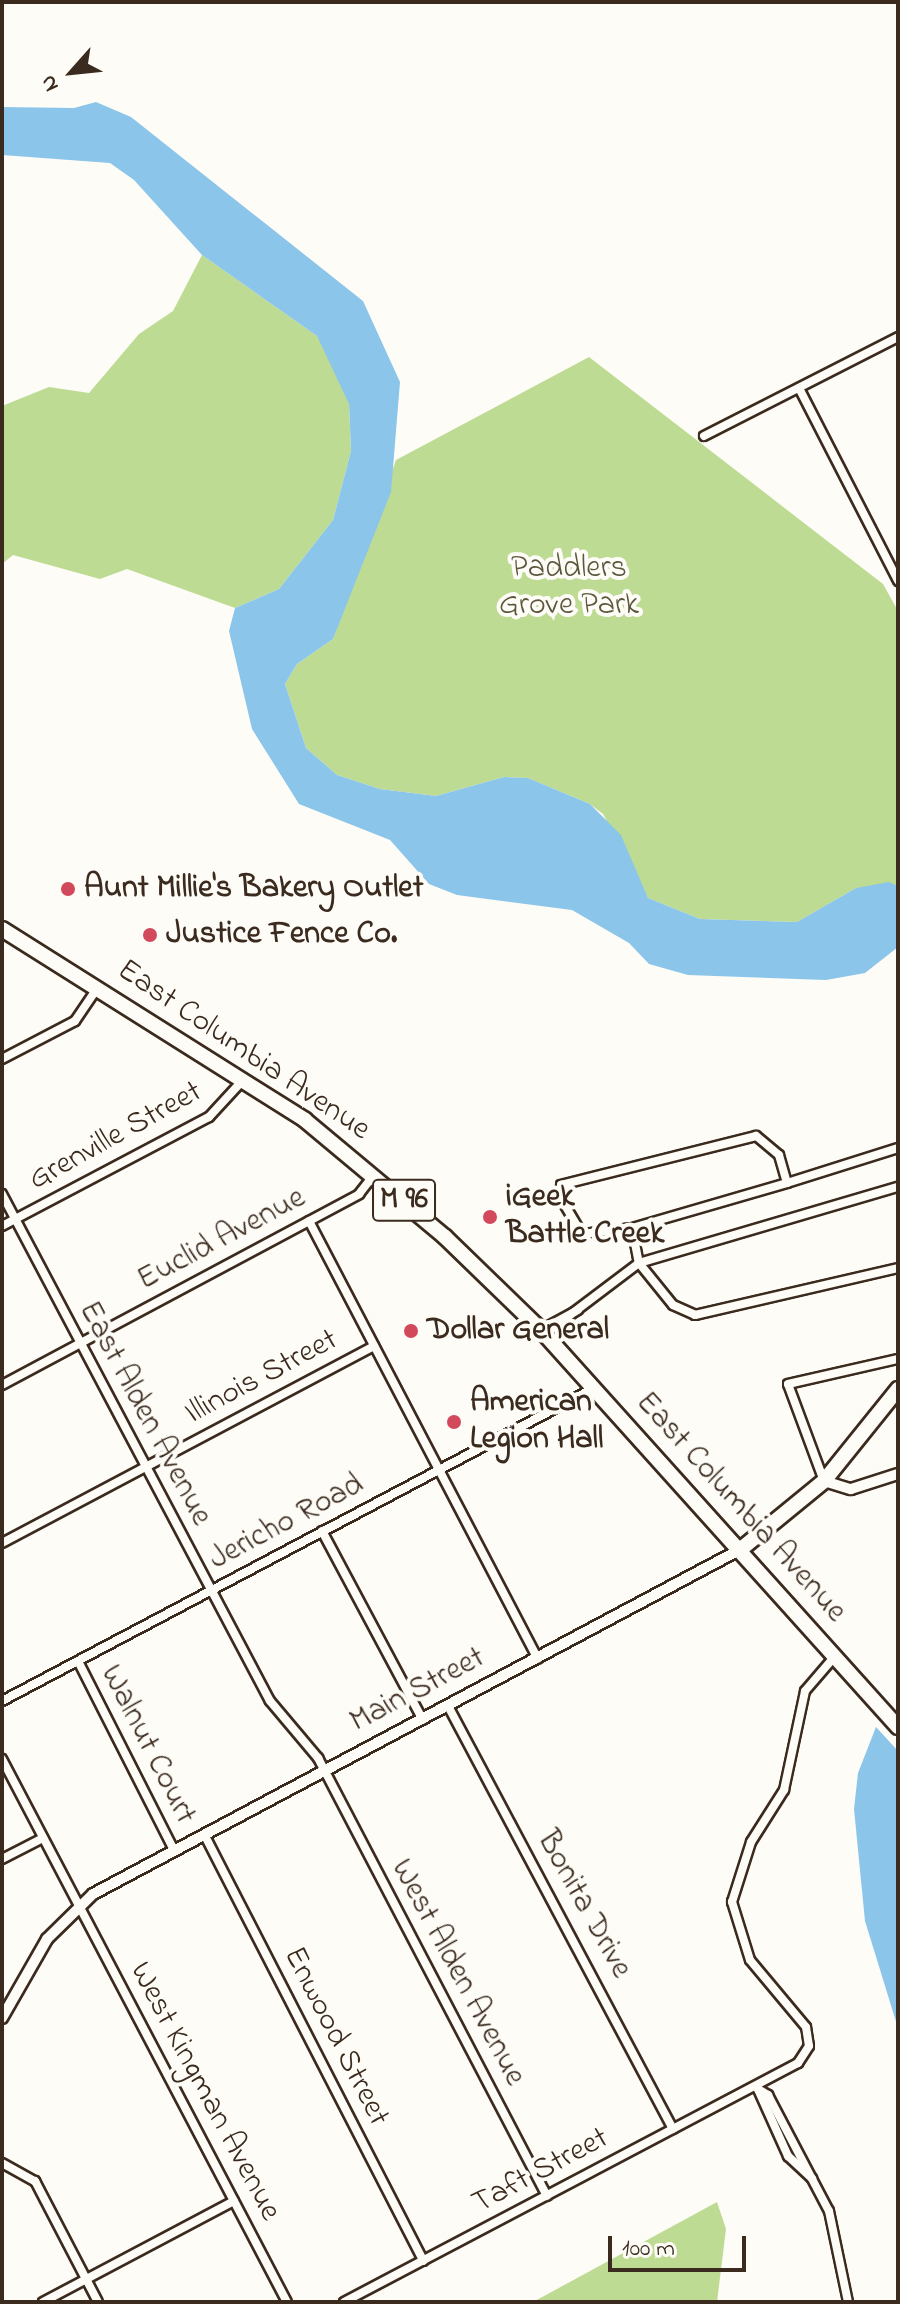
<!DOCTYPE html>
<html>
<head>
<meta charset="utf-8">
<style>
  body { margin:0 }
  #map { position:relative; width:900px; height:2304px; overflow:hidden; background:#fdfcf7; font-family:"Indie Flower",sans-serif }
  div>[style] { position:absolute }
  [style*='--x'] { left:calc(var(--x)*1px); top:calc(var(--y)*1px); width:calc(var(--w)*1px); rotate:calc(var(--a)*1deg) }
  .green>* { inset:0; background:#bedb93 }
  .water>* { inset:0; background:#8bc5ea }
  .roads { filter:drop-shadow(2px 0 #3b2a1e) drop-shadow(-2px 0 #3b2a1e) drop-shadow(0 2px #3b2a1e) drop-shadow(0 -2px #3b2a1e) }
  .minor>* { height:8px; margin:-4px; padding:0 4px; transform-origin:4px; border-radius:4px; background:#fdfcf7 }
  .tertiary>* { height:10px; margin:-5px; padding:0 5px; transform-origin:5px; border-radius:5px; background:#fdfcf7 }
  .primary>* { height:14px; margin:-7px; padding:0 7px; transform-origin:7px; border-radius:7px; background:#fdfcf7 }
  .dots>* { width:22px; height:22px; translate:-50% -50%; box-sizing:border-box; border:4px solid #fdfcf7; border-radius:50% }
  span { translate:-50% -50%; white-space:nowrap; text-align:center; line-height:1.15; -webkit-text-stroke:8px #fdfcf7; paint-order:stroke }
  .shield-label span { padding:2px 6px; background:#fdfcf7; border:2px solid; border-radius:6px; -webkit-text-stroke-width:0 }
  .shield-label { font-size:30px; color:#3b2a1e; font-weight:700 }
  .park-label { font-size:32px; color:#5c563b }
  .poi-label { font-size:32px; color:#3b2a1e; font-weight:700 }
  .left { translate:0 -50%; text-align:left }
  .street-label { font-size:32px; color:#3b2a1e }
  .frame { position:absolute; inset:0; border:4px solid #3b2a1e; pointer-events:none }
  .north { position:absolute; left:32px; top:32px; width:80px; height:80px; -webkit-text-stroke:6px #fdfcf7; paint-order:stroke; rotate:243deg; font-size:22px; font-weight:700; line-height:32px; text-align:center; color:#3b2a1e }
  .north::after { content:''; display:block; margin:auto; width:28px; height:36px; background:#3b2a1e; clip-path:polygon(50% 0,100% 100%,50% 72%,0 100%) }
  .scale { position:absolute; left:608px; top:2236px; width:138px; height:36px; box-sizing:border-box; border:4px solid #3b2a1e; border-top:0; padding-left:10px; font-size:24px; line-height:28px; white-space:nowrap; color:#3b2a1e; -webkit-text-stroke:6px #fdfcf7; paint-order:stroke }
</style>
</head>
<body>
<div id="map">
  <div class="green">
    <div style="clip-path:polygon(202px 255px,317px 336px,334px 361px,349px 404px,351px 451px,333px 520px,279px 589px,235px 608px,127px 569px,100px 579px,13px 555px,2px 564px,2px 406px,49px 387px,89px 393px,139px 334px,173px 311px)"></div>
    <div style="clip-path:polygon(589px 357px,883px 584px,898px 611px,898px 886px,856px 888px,797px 922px,700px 919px,648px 898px,603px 814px,590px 804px,528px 778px,504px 777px,436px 796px,380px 789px,337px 775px,306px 748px,285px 684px,297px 664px,333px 639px,396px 460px)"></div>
    <div style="clip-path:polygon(717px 2202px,726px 2229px,717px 2302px,533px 2302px)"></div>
  </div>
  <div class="water">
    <div style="clip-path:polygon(96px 102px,131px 117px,363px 301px,400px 382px,391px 492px,333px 639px,297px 664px,285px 684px,306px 748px,337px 775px,380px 789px,436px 796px,504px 777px,528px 778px,590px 804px,621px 835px,648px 898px,700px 919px,797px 922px,856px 888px,889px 882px,898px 886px,898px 947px,865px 973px,826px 980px,688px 975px,649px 964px,629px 943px,572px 910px,457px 895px,429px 884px,390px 840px,299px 804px,252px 729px,229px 631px,235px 608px,279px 589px,333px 520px,351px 451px,349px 404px,317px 336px,202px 255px,134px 180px,110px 163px,2px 155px,2px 107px,74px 108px)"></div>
    <div style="clip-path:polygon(876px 1727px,898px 1751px,898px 2028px,865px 1921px,854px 1809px,858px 1773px)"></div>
  </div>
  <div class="roads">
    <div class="minor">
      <div style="--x:799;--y:388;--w:217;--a:62.8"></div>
      <div style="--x:704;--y:436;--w:218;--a:-27"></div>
      <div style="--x:2;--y:1059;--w:82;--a:-27.5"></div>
      <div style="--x:75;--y:1021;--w:41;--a:-55.9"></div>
      <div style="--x:787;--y:1183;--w:29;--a:-106"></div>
      <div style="--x:779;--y:1155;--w:30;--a:-140"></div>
      <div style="--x:756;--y:1136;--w:201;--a:165.9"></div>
      <div style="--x:561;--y:1185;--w:12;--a:95"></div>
      <div style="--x:560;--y:1197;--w:43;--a:59.3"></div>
      <div style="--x:582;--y:1234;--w:50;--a:-6.8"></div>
      <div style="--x:632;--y:1228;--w:161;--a:-16.2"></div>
      <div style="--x:787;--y:1183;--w:116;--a:-17.5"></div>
      <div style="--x:2;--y:1194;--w:573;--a:62.14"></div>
      <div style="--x:270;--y:1701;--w:75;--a:49.9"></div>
      <div style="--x:318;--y:1758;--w:494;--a:62.4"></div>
      <div style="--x:309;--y:1221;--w:494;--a:62.4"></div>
      <div style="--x:2;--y:1226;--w:234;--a:-27.8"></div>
      <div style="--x:209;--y:1117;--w:52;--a:-47.4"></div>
      <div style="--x:632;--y:1228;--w:36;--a:79"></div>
      <div style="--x:639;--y:1263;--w:54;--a:51"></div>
      <div style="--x:673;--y:1305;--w:24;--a:24"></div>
      <div style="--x:695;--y:1315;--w:208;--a:-13"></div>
      <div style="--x:541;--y:1330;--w:42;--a:-28.4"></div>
      <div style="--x:545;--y:1334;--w:118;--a:-37.1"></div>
      <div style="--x:639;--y:1263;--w:270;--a:-16.4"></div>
      <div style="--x:2;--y:1385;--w:405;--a:-28.1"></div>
      <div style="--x:359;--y:1194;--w:23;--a:-52"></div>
      <div style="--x:824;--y:1481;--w:103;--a:-110.4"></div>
      <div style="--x:788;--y:1384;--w:113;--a:-12.8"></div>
      <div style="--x:322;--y:1531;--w:214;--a:61.9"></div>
      <div style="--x:2;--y:1543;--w:421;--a:-27.9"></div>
      <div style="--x:78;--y:1661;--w:212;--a:63.1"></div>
      <div style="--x:2;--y:1701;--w:670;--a:-27.87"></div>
      <div style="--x:448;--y:1706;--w:479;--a:62"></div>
      <div style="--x:2;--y:1759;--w:613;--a:62.31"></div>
      <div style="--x:204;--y:1834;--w:480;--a:62.8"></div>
      <div style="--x:2;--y:1859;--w:46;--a:-27.1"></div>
      <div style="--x:757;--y:2087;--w:76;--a:65.8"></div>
      <div style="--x:788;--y:2156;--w:33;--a:43"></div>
      <div style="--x:758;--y:2089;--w:12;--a:31"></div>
      <div style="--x:768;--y:2095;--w:131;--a:62.3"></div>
      <div style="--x:829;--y:2211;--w:93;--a:78.2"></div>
      <div style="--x:2;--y:2163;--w:38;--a:29"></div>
      <div style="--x:35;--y:2181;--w:136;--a:62.5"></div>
      <div style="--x:43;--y:2302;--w:216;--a:-27.9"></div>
      <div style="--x:344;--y:2302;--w:513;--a:-27.76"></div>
      <div style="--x:798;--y:2063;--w:20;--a:-57"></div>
      <div style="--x:809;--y:2046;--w:19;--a:-99"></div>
      <div style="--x:806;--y:2027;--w:87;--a:-129.9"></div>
      <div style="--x:750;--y:1960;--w:61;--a:-107.2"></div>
      <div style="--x:732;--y:1902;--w:63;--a:-72.4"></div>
      <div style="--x:751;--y:1842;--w:62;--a:-57.6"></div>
      <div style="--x:784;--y:1790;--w:101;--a:-78"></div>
      <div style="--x:805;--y:1691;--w:48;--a:-49.3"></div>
    </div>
    <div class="tertiary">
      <div style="--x:824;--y:1481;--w:28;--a:17"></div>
      <div style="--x:851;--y:1489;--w:49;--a:-17.7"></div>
      <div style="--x:2;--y:2018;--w:91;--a:-60.3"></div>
      <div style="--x:47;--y:1939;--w:64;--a:-44.4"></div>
      <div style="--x:93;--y:1894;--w:734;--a:-28.03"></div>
    </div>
    <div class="primary">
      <div style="--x:2;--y:929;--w:358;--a:32.2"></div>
      <div style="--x:305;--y:1120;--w:182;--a:39.9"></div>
      <div style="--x:445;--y:1237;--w:134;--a:44.1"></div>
      <div style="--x:541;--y:1330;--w:534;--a:48.04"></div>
      <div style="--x:741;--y:1549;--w:107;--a:-39.3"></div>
      <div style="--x:824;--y:1481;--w:118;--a:-51.2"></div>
    </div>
  </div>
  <div class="dots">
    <div style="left:68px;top:889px;background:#d1495b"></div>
    <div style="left:150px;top:935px;background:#d1495b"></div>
    <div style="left:490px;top:1217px;background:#d1495b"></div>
    <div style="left:411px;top:1331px;background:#d1495b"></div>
    <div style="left:454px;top:1422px;background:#d1495b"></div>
  </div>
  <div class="shield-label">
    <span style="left:404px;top:1200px">M 96</span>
  </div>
  <div class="park-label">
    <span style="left:569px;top:588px">Paddlers<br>Grove Park</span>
  </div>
  <div class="poi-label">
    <span class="left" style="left:84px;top:889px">Aunt Millie's Bakery Outlet</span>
    <span class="left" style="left:166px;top:935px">Justice Fence Co.</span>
    <span class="left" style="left:506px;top:1217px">iGeek<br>Battle Creek</span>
    <span class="left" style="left:427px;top:1331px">Dollar General</span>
    <span class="left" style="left:470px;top:1422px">American<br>Legion Hall</span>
  </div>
  <div class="street-label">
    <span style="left:243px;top:1051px;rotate:34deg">East Columbia Avenue</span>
    <span style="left:116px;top:1137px;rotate:-29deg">Grenville Street</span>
    <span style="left:222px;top:1240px;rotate:-28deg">Euclid Avenue</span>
    <span style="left:262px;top:1378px;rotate:-28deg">Illinois Street</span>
    <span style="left:144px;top:1414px;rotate:62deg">East Alden Avenue</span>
    <span style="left:740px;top:1508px;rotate:48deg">East Columbia Avenue</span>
    <span style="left:287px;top:1523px;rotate:-28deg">Jericho Road</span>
    <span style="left:418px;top:1691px;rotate:-28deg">Main Street</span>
    <span style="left:147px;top:1745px;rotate:63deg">Walnut Court</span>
    <span style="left:583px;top:1905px;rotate:61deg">Bonita Drive</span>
    <span style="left:457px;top:1973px;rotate:62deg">West Alden Avenue</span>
    <span style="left:335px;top:2037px;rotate:63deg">Enwood Street</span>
    <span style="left:204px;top:2092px;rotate:62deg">West Kingman Avenue</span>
    <span style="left:541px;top:2172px;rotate:-28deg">Taft Street</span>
  </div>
  <div class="frame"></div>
  <div class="north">N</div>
  <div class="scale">100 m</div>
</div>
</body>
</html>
